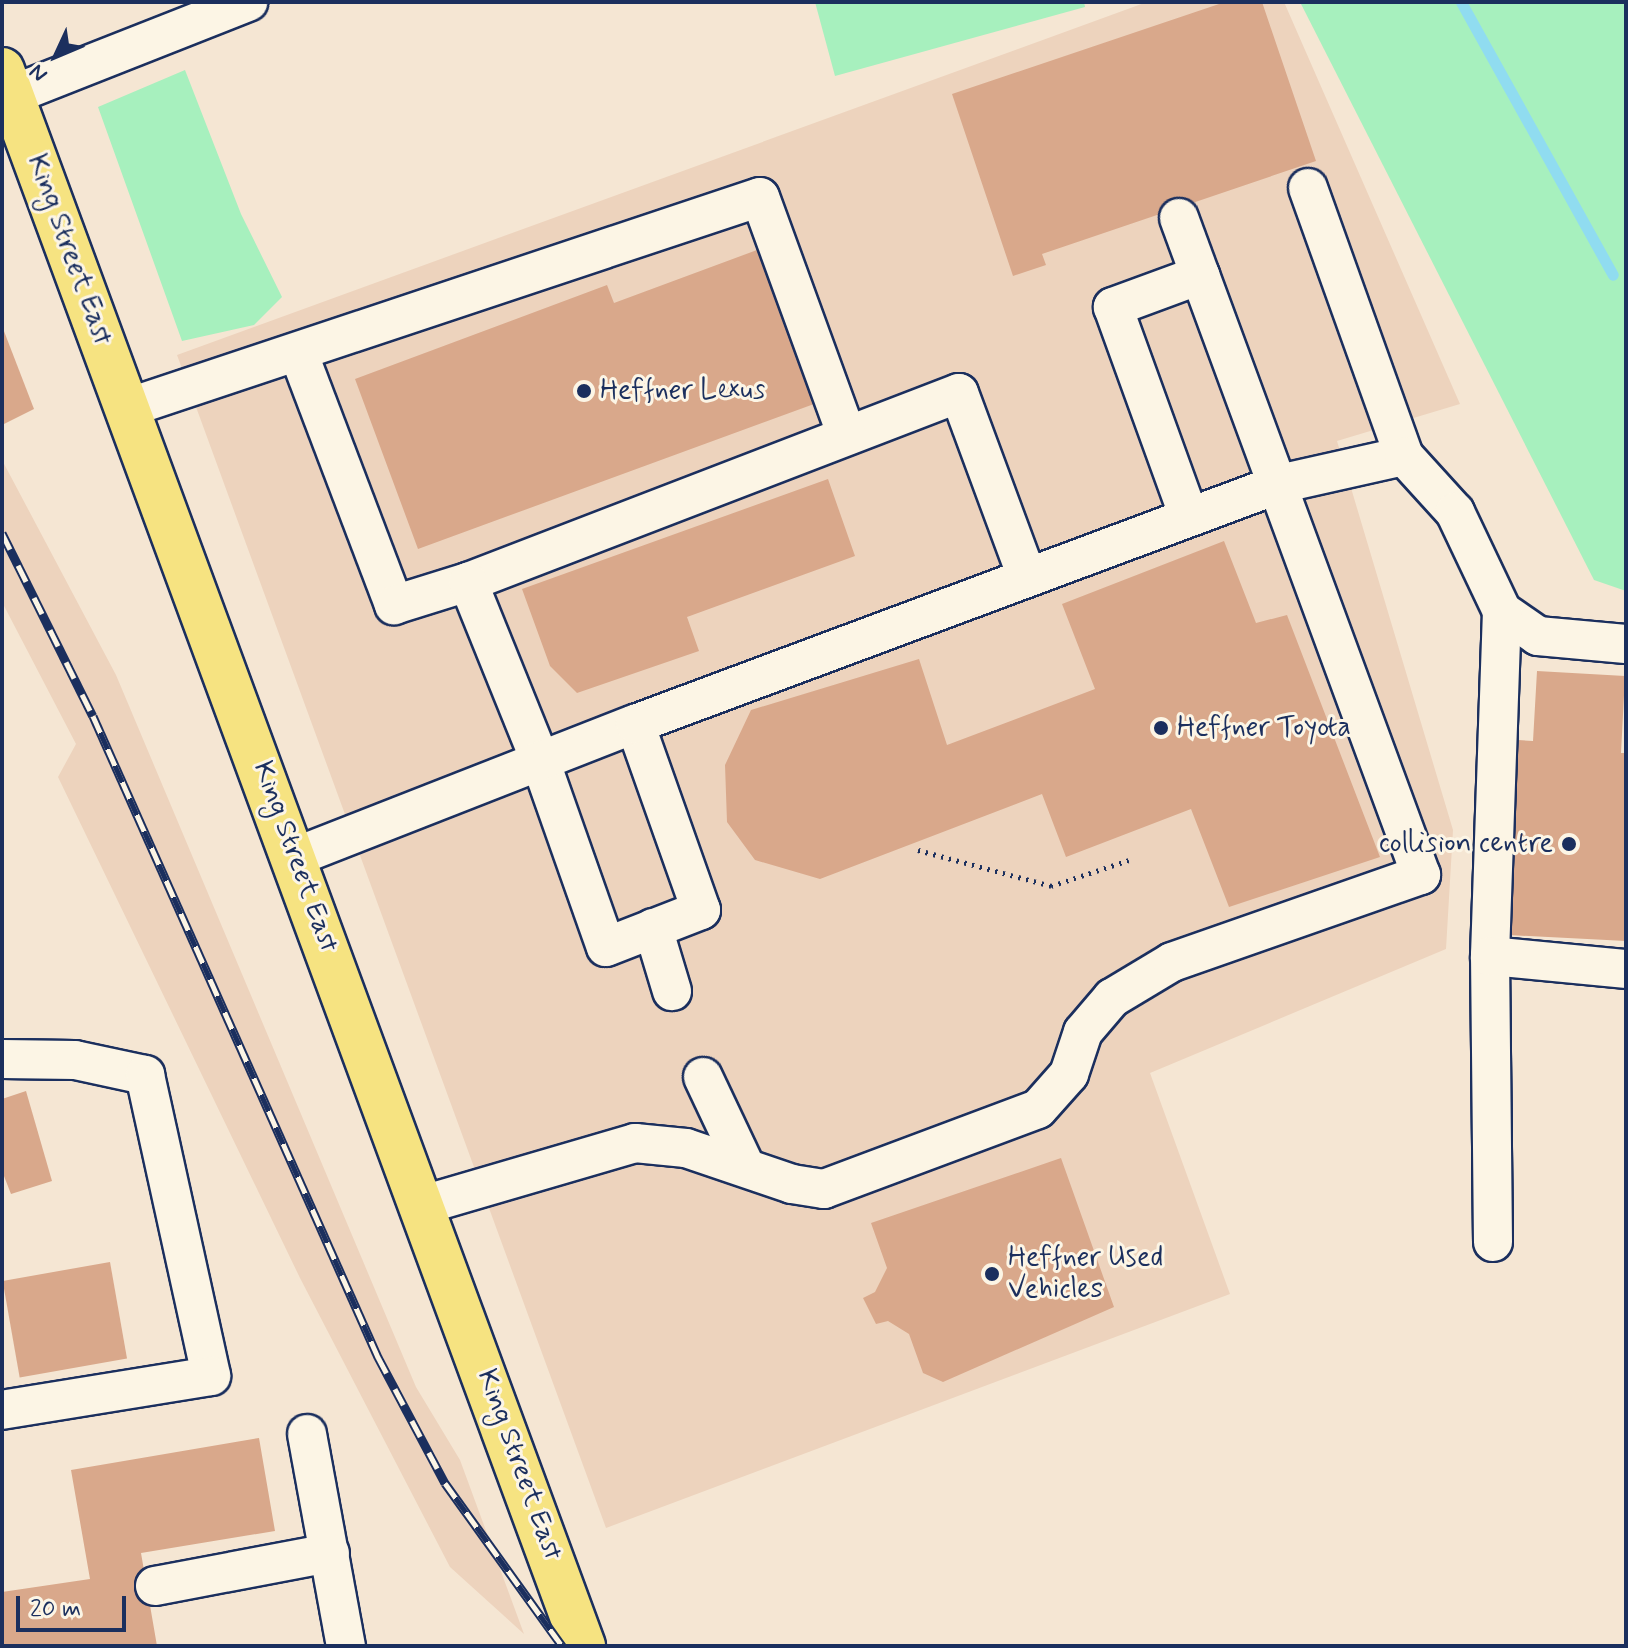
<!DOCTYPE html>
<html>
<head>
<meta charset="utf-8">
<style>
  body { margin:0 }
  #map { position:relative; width:1628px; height:1648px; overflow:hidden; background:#f5e6d3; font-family:Mynerve,sans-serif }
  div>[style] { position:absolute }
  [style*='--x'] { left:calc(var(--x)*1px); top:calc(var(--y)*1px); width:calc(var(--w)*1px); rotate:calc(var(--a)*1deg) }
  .built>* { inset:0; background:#edd3bd }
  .green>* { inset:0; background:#a7f0be }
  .stream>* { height:11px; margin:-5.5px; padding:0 5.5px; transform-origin:5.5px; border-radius:5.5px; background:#90dcf0 }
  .building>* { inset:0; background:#d9a88b; transform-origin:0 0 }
  .path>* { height:5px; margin-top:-2.5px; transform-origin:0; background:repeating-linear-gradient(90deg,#1b2f5e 0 2px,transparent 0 8px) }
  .roads { filter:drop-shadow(2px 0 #1b2f5e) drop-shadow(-2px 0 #1b2f5e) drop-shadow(0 2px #1b2f5e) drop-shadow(0 -2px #1b2f5e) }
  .minor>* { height:38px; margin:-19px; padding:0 19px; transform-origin:19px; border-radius:19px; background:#fcf5e5 }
  .major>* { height:44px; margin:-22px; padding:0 22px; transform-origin:22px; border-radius:22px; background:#f6e381 }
  .rail>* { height:9px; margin-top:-4.5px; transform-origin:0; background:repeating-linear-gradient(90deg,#fcf5e5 0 18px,#1b2f5e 0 36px); box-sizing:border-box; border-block:2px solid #1b2f5e }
  .dots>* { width:22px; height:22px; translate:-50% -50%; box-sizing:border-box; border:4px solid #fcf5e5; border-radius:50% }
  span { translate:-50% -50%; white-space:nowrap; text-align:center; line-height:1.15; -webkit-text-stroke:6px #fcf5e5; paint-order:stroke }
  .street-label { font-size:28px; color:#1b2f5e }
  .poi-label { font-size:28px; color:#1b2f5e }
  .left { translate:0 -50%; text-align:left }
  .right { translate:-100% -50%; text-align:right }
  .frame { position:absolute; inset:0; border:4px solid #1b2f5e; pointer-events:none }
  .north { position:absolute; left:16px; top:16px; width:80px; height:80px; -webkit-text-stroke:6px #fcf5e5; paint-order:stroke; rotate:226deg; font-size:22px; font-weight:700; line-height:32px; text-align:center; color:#1b2f5e }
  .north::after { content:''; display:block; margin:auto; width:28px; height:36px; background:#1b2f5e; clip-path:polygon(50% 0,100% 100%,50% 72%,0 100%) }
  .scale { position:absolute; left:16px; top:1596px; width:110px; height:36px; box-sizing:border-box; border:4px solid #1b2f5e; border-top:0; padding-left:10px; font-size:24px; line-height:28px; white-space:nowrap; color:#1b2f5e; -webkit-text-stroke:6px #fcf5e5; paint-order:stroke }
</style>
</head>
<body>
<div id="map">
  <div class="built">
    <div style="clip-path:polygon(1147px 2px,1284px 2px,1460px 404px,1337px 441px,1453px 830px,1446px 949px,1150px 1073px,1230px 1294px,606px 1528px,177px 355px)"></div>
    <div style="clip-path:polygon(2px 460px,116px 675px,416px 1387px,460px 1460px,524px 1634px,450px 1567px,300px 1278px,58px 777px,76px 744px,2px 602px)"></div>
  </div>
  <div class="green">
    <div style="clip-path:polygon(815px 2px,1084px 2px,1085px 7px,835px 76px)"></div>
    <div style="clip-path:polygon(1300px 2px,1626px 2px,1626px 591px,1594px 580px)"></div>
    <div style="clip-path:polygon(185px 70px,241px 214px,282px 297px,254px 325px,182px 341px,98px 107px)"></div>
  </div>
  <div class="stream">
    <div style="--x:1461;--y:2;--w:312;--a:60.9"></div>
  </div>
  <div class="building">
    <div style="clip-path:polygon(1225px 2px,1262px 2px,1316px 161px,1042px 254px,1046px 265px,1013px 276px,952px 94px)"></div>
    <div style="clip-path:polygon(757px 250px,814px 404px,418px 549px,355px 379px,607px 285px,614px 303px)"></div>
    <div style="clip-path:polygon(2px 326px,34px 409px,2px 425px)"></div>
    <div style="clip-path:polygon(828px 479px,855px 556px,687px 617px,699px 651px,577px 693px,550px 666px,522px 589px)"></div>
    <div style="clip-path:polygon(1224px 541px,1256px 623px,1287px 615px,1380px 857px,1229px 907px,1191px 809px,1066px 857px,1042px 794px,820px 879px,755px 860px,727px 822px,725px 765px,751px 710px,919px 659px,947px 745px,1095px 689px,1062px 604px)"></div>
    <div style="clip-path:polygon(1537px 671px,1625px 676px,1621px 753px,1626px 753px,1626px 941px,1508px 935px,1518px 740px,1533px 741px)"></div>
    <div style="clip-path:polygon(26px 1091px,52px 1181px,11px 1194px,2px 1171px,2px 1099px)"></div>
    <div style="clip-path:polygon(1061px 1158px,1114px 1307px,943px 1382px,923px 1373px,909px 1334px,888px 1321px,876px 1324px,863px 1298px,875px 1292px,887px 1268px,871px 1223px)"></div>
    <div style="left:110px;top:1262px;width:98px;height:109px;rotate:80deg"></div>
    <div style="clip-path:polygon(259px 1438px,275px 1531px,141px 1553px,157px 1646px,2px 1646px,2px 1592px,90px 1579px,71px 1470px)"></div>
  </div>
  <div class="path">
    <div style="--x:918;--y:850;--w:138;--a:15.1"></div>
    <div style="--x:1051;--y:886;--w:82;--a:-18.4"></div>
  </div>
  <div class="roads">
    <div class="minor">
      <div style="--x:12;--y:95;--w:254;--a:-21.5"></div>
      <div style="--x:1308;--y:188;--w:285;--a:70.3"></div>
      <div style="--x:1179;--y:218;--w:61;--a:69.8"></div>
      <div style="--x:298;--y:352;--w:271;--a:69.2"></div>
      <div style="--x:394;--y:605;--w:77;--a:-17.3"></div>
      <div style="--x:468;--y:582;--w:526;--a:-21.05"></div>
      <div style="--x:959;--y:393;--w:196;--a:69.7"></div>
      <div style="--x:127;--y:408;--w:667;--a:-18.43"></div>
      <div style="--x:760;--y:197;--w:254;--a:70"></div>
      <div style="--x:468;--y:582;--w:192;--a:68"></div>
      <div style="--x:540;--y:760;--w:198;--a:70.6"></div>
      <div style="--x:606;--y:947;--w:102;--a:-21.3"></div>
      <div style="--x:701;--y:910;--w:197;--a:-109.5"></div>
      <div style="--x:1502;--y:611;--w:44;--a:34.8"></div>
      <div style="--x:1538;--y:636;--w:88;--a:5.2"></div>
      <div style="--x:295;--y:857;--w:365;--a:-21.4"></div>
      <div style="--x:635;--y:724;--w:687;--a:-20.44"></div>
      <div style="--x:1279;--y:484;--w:128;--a:-12.6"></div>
      <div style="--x:1404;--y:456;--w:76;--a:47.7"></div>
      <div style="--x:1455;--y:512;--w:110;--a:64.6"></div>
      <div style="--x:1502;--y:611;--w:345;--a:92"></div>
      <div style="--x:653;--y:928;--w:66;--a:73.2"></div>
      <div style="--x:2;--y:1059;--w:73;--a:0.8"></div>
      <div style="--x:75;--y:1060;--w:72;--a:12.1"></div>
      <div style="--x:145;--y:1075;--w:308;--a:77.6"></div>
      <div style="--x:211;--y:1376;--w:212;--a:170.8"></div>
      <div style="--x:703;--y:1077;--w:98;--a:64.7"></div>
      <div style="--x:423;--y:1205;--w:221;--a:-16.3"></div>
      <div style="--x:635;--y:1143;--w:51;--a:5.6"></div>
      <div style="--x:686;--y:1148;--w:112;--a:18.8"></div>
      <div style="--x:792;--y:1184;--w:32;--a:9"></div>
      <div style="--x:824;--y:1189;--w:228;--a:-20.5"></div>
      <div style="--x:1038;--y:1109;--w:47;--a:-48.5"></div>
      <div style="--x:1069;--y:1074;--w:44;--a:-71.6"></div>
      <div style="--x:1083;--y:1032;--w:45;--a:-49.5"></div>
      <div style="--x:1112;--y:998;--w:70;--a:-31"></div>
      <div style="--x:1172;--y:962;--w:264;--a:-19.3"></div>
      <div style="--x:1421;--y:875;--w:639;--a:-110.22"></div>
      <div style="--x:1200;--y:275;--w:93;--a:159.8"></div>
      <div style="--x:1113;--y:307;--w:223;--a:70.1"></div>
      <div style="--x:1493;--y:1242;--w:286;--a:-90.6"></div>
      <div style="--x:1490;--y:956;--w:137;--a:5.5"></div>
      <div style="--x:307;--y:1434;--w:216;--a:79.6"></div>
      <div style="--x:155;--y:1586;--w:178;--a:-10.7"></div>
    </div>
    <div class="major">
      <div style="--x:2;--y:70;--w:1680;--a:69.76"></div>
    </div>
  </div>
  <div class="rail">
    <div style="--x:2;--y:533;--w:204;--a:63.6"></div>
    <div style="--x:93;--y:716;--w:702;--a:66.03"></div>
    <div style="--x:378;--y:1357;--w:143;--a:62"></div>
    <div style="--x:445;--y:1483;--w:201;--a:54.3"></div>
  </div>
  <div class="dots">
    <div style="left:584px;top:391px;background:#1b2f5e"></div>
    <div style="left:1161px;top:728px;background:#1b2f5e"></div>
    <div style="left:1569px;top:844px;background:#1b2f5e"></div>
    <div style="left:992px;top:1274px;background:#1b2f5e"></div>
  </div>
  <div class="street-label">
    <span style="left:69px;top:250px;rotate:70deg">King Street East</span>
    <span style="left:295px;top:857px;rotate:70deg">King Street East</span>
    <span style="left:519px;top:1465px;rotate:70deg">King Street East</span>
  </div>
  <div class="poi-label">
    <span class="left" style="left:600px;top:391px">Heffner Lexus</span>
    <span class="left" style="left:1177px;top:728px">Heffner Toyota</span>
    <span class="right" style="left:1553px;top:844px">collision centre</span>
    <span class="left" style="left:1008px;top:1274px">Heffner Used<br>Vehicles</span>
  </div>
  <div class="frame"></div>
  <div class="north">N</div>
  <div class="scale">20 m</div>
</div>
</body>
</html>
